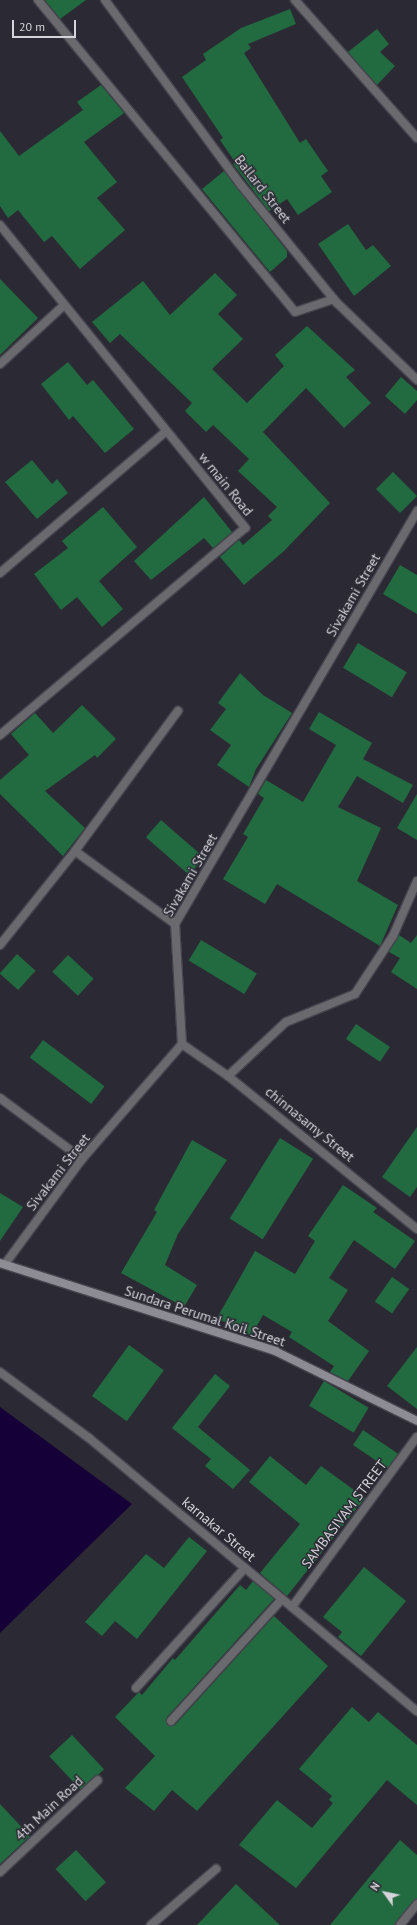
<!DOCTYPE html>
<html>
<head>
<meta charset="utf-8">
<style>
  body { margin:0 }
  #map { position:relative; width:417px; height:1925px; overflow:hidden; background:#2b2a34; font-family:"PT Sans",sans-serif }
  div>[style] { position:absolute }
  [style*='--x'] { left:calc(var(--x)*1px); top:calc(var(--y)*1px); width:calc(var(--w)*1px); rotate:calc(var(--a)*1deg) }
  .water>* { inset:0; background:#160038 }
  .building>* { inset:0; background:#226a3f; transform-origin:0 0 }
  .roads { filter:drop-shadow(1px 0 #46454f) drop-shadow(-1px 0 #46454f) drop-shadow(0 1px #46454f) drop-shadow(0 -1px #46454f) }
  .street>* { height:8px; margin:-4px; padding:0 4px; transform-origin:4px; border-radius:4px; background:#6a696e }
  .secondary>* { height:8px; margin:-4px; padding:0 4px; transform-origin:4px; border-radius:4px; background:#8d8c94 }
  span { translate:-50% -50%; white-space:nowrap; text-align:center; line-height:1.15; -webkit-text-stroke:3px #2b2a34; paint-order:stroke }
  .street-label { font-size:14px; color:#d5d4da }
  .north { position:absolute; left:365px; top:1873px; width:40px; height:40px; -webkit-text-stroke:3px #2b2a34; paint-order:stroke; rotate:303deg; font-size:11px; font-weight:700; line-height:16px; text-align:center; color:#d5d4da }
  .north::after { content:''; display:block; margin:auto; width:14px; height:18px; background:#d5d4da; clip-path:polygon(50% 0,100% 100%,50% 72%,0 100%) }
  .scale { position:absolute; left:12px; top:20px; width:64px; height:18px; box-sizing:border-box; border:2px solid #d5d4da; border-top:0; padding-left:5px; font-size:12px; line-height:14px; white-space:nowrap; color:#d5d4da; -webkit-text-stroke:3px #2b2a34; paint-order:stroke }
</style>
</head>
<body>
<div id="map">
  <div class="water">
    <div style="clip-path:polygon(0 1407px,132px 1504px,0 1633px)"></div>
  </div>
  <div class="building">
    <div style="clip-path:polygon(45px 0,86px 0,60px 19px)"></div>
    <div style="clip-path:polygon(290px 9px,296px 24px,248px 44px,251px 48px,244px 53px,300px 143px,306px 139px,328px 171px,321px 176px,332px 192px,298px 215px,287px 199px,269px 211px,233px 164px,235px 162px,220px 140px,223px 138px,182px 77px,206px 60px,203px 54px,241px 28px)"></div>
    <div style="clip-path:polygon(377px 29px,389px 44px,380px 52px,395px 66px,377px 85px,348px 52px)"></div>
    <div style="clip-path:polygon(101px 85px,124px 113px,84px 142px,117px 182px,97px 198px,125px 230px,80px 269px,52px 236px,44px 242px,18px 210px,8px 218px,0 206px,0 131px,19px 156px,83px 110px,77px 102px)"></div>
    <div style="clip-path:polygon(224px 171px,287px 251px,287px 257px,270px 272px,202px 189px)"></div>
    <div style="clip-path:polygon(348px 224px,366px 250px,373px 245px,391px 266px,354px 296px,318px 244px)"></div>
    <div style="clip-path:polygon(215px 273px,237px 295px,218px 314px,243px 339px,212px 369px,247px 403px,284px 366px,275px 355px,307px 326px,355px 370px,346px 377px,371px 403px,344px 428px,306px 388px,263px 432px,330px 503px,284px 551px,244px 585px,220px 557px,239px 540px,243px 545px,272px 520px,268px 516px,277px 507px,238px 471px,249px 459px,213px 425px,206px 432px,185px 411px,192px 403px,120px 334px,110px 343px,92px 322px,143px 281px,170px 315px)"></div>
    <div style="clip-path:polygon(0 279px,38px 318px,0 355px)"></div>
    <div style="clip-path:polygon(68px 362px,87px 385px,93px 380px,134px 429px,105px 453px,73px 416px,69px 420px,41px 384px)"></div>
    <div style="clip-path:polygon(401px 377px,417px 391px,417px 400px,405px 414px,385px 396px)"></div>
    <div style="clip-path:polygon(32px 460px,52px 484px,57px 479px,68px 493px,37px 519px,5px 482px)"></div>
    <div style="left:393px;top:472px;width:34px;height:24px;rotate:45deg"></div>
    <div style="clip-path:polygon(204px 497px,232px 532px,213px 548px,204px 538px,151px 580px,134px 561px)"></div>
    <div style="clip-path:polygon(103px 507px,137px 547px,99px 581px,123px 609px,102px 627px,77px 597px,61px 610px,34px 574px,68px 548px,62px 541px)"></div>
    <div style="clip-path:polygon(400px 565px,417px 575px,417px 614px,383px 594px)"></div>
    <div style="left:358px;top:643px;width:57px;height:29px;rotate:31deg"></div>
    <div style="clip-path:polygon(240px 673px,263px 695px,292px 713px,256px 769px,249px 787px,217px 765px,231px 745px,210px 730px,226px 709px,218px 703px)"></div>
    <div style="clip-path:polygon(82px 705px,116px 739px,97px 758px,95px 755px,45px 791px,85px 828px,63px 856px,0 794px,0 780px,29px 755px,11px 734px,35px 713px,53px 733px)"></div>
    <div style="clip-path:polygon(319px 712px,372px 743px,363px 759px,413px 785px,403px 803px,357px 776px,338px 807px,381px 828px,357px 881px,398px 905px,380px 946px,277px 884px,265px 904px,223px 879px,248px 837px,243px 834px,264px 798px,258px 794px,266px 780px,303px 802px,336px 745px,309px 729px)"></div>
    <div style="clip-path:polygon(417px 794px,417px 840px,397px 828px)"></div>
    <div style="left:161px;top:820px;width:57px;height:23px;rotate:41deg"></div>
    <div style="clip-path:polygon(399px 935px,411px 943px,417px 935px,417px 989px,391px 972px,400px 958px,389px 952px)"></div>
    <div style="left:201px;top:940px;width:65px;height:24px;rotate:31deg"></div>
    <div style="left:17px;top:954px;width:25px;height:26px;rotate:42deg"></div>
    <div style="left:68px;top:955px;width:35px;height:23px;rotate:43deg"></div>
    <div style="left:356px;top:1024px;width:41px;height:18px;rotate:34deg"></div>
    <div style="left:43px;top:1040px;width:77px;height:22px;rotate:37deg"></div>
    <div style="clip-path:polygon(417px 1127px,417px 1187px,410px 1197px,382px 1177px)"></div>
    <div style="left:280px;top:1138px;width:39px;height:95px;rotate:32deg"></div>
    <div style="clip-path:polygon(192px 1140px,227px 1160px,178px 1234px,165px 1265px,197px 1285px,184px 1307px,121px 1273px,157px 1212px,154px 1210px)"></div>
    <div style="clip-path:polygon(343px 1185px,377px 1208px,373px 1212px,415px 1241px,395px 1269px,354px 1240px,329px 1278px,348px 1290px,328px 1321px,369px 1351px,348px 1381px,330px 1372px,334px 1366px,289px 1337px,292px 1332px,263px 1315px,251px 1336px,217px 1318px,255px 1251px,295px 1274px,315px 1241px,308px 1236px)"></div>
    <div style="clip-path:polygon(0 1193px,23px 1207px,0 1241px)"></div>
    <div style="left:392px;top:1277px;width:21px;height:30px;rotate:35deg"></div>
    <div style="left:129px;top:1345px;width:43px;height:63px;rotate:36deg"></div>
    <div style="clip-path:polygon(417px 1347px,417px 1409px,387px 1386px)"></div>
    <div style="clip-path:polygon(215px 1374px,230px 1386px,198px 1427px,250px 1470px,233px 1489px,205px 1466px,211px 1459px,172px 1428px)"></div>
    <div style="left:324px;top:1381px;width:52px;height:29px;rotate:31deg"></div>
    <div style="left:363px;top:1430px;width:42px;height:18px;rotate:34deg"></div>
    <div style="clip-path:polygon(270px 1456px,306px 1485px,321px 1466px,365px 1498px,287px 1596px,260px 1573px,300px 1524px,249px 1482px)"></div>
    <div style="clip-path:polygon(189px 1537px,207px 1551px,137px 1639px,115px 1621px,102px 1636px,85px 1622px,146px 1554px,164px 1568px)"></div>
    <div style="clip-path:polygon(364px 1567px,406px 1601px,361px 1656px,338px 1637px,342px 1632px,323px 1617px)"></div>
    <div style="clip-path:polygon(253px 1581px,274px 1599px,167px 1717px,167px 1725px,175px 1725px,274px 1616px,328px 1666px,197px 1811px,172px 1790px,154px 1811px,125px 1788px,155px 1756px,115px 1717px,139px 1692px,142px 1695px,173px 1658px,175px 1660px,240px 1585px,246px 1590px)"></div>
    <div style="clip-path:polygon(352px 1707px,369px 1722px,378px 1712px,417px 1745px,417px 1805px,387px 1780px,296px 1888px,239px 1845px,277px 1800px,312px 1828px,333px 1803px,329px 1800px,332px 1796px,299px 1769px)"></div>
    <div style="left:72px;top:1735px;width:47px;height:31px;rotate:47deg"></div>
    <div style="clip-path:polygon(0 1804px,30px 1836px,0 1864px)"></div>
    <div style="clip-path:polygon(400px 1840px,417px 1855px,417px 1899px,395px 1925px,330px 1925px)"></div>
    <div style="left:76px;top:1850px;width:44px;height:28px;rotate:47deg"></div>
    <div style="clip-path:polygon(236px 1884px,280px 1925px,197px 1925px)"></div>
  </div>
  <div class="roads">
    <div class="street">
      <div style="--x:38;--y:0;--w:404;--a:50.5"></div>
      <div style="--x:295;--y:312;--w:41;--a:-18.4"></div>
      <div style="--x:105;--y:0;--w:230;--a:53.7"></div>
      <div style="--x:241;--y:185;--w:152;--a:50.9"></div>
      <div style="--x:337;--y:303;--w:111;--a:43.9"></div>
      <div style="--x:295;--y:0;--w:184;--a:48.5"></div>
      <div style="--x:0;--y:225;--w:390;--a:51"></div>
      <div style="--x:245;--y:528;--w:321;--a:139.8"></div>
      <div style="--x:0;--y:364;--w:86;--a:-42.6"></div>
      <div style="--x:0;--y:573;--w:218;--a:-40.5"></div>
      <div style="--x:75;--y:851;--w:174;--a:-53.7"></div>
      <div style="--x:0;--y:945;--w:120;--a:-51.4"></div>
      <div style="--x:75;--y:851;--w:124;--a:36.1"></div>
      <div style="--x:182;--y:1044;--w:56;--a:34.8"></div>
      <div style="--x:228;--y:1076;--w:243;--a:39"></div>
      <div style="--x:228;--y:1076;--w:79;--a:-43"></div>
      <div style="--x:286;--y:1022;--w:74;--a:-22.1"></div>
      <div style="--x:355;--y:994;--w:69;--a:-56.8"></div>
      <div style="--x:393;--y:936;--w:60;--a:-66.4"></div>
      <div style="--x:0;--y:1098;--w:102;--a:36.6"></div>
      <div style="--x:5;--y:1264;--w:130;--a:-53.7"></div>
      <div style="--x:82;--y:1159;--w:152;--a:-49"></div>
      <div style="--x:182;--y:1044;--w:120;--a:-93.3"></div>
      <div style="--x:175;--y:924;--w:479;--a:-59.6"></div>
      <div style="--x:0;--y:1372;--w:111;--a:36.6"></div>
      <div style="--x:89;--y:1438;--w:427;--a:39.8"></div>
      <div style="--x:292;--y:1607;--w:211;--a:-53.7"></div>
      <div style="--x:136;--y:1688;--w:162;--a:-47.8"></div>
      <div style="--x:171;--y:1721;--w:165;--a:-47.7"></div>
      <div style="--x:0;--y:1872;--w:134;--a:-43.2"></div>
      <div style="--x:151;--y:1925;--w:86;--a:-40.7"></div>
      <div style="--x:400;--y:1925;--w:27;--a:-51"></div>
    </div>
    <div class="secondary">
      <div style="--x:0;--y:1263;--w:289;--a:17.7"></div>
      <div style="--x:275;--y:1351;--w:158;--a:26.2"></div>
    </div>
  </div>
  <div class="street-label">
    <span style="left:263px;top:189px;rotate:52deg">Ballard Street</span>
    <span style="left:226px;top:484px;rotate:51deg">w main Road</span>
    <span style="left:353px;top:595px;rotate:-60deg">Sivakami Street</span>
    <span style="left:190px;top:875px;rotate:-60deg">Sivakami Street</span>
    <span style="left:310px;top:1124px;rotate:39deg">chinnasamy Street</span>
    <span style="left:58px;top:1172px;rotate:-52deg">Sivakami Street</span>
    <span style="left:205px;top:1316px;rotate:18deg">Sundara Perumal Koil Street</span>
    <span style="left:344px;top:1514px;rotate:-53deg">SAMBASIVAM STREET</span>
    <span style="left:219px;top:1529px;rotate:40deg">karnakar Street</span>
    <span style="left:49px;top:1808px;rotate:-43deg">4th Main Road</span>
  </div>
  <div class="north">N</div>
  <div class="scale">20 m</div>
</div>
</body>
</html>
